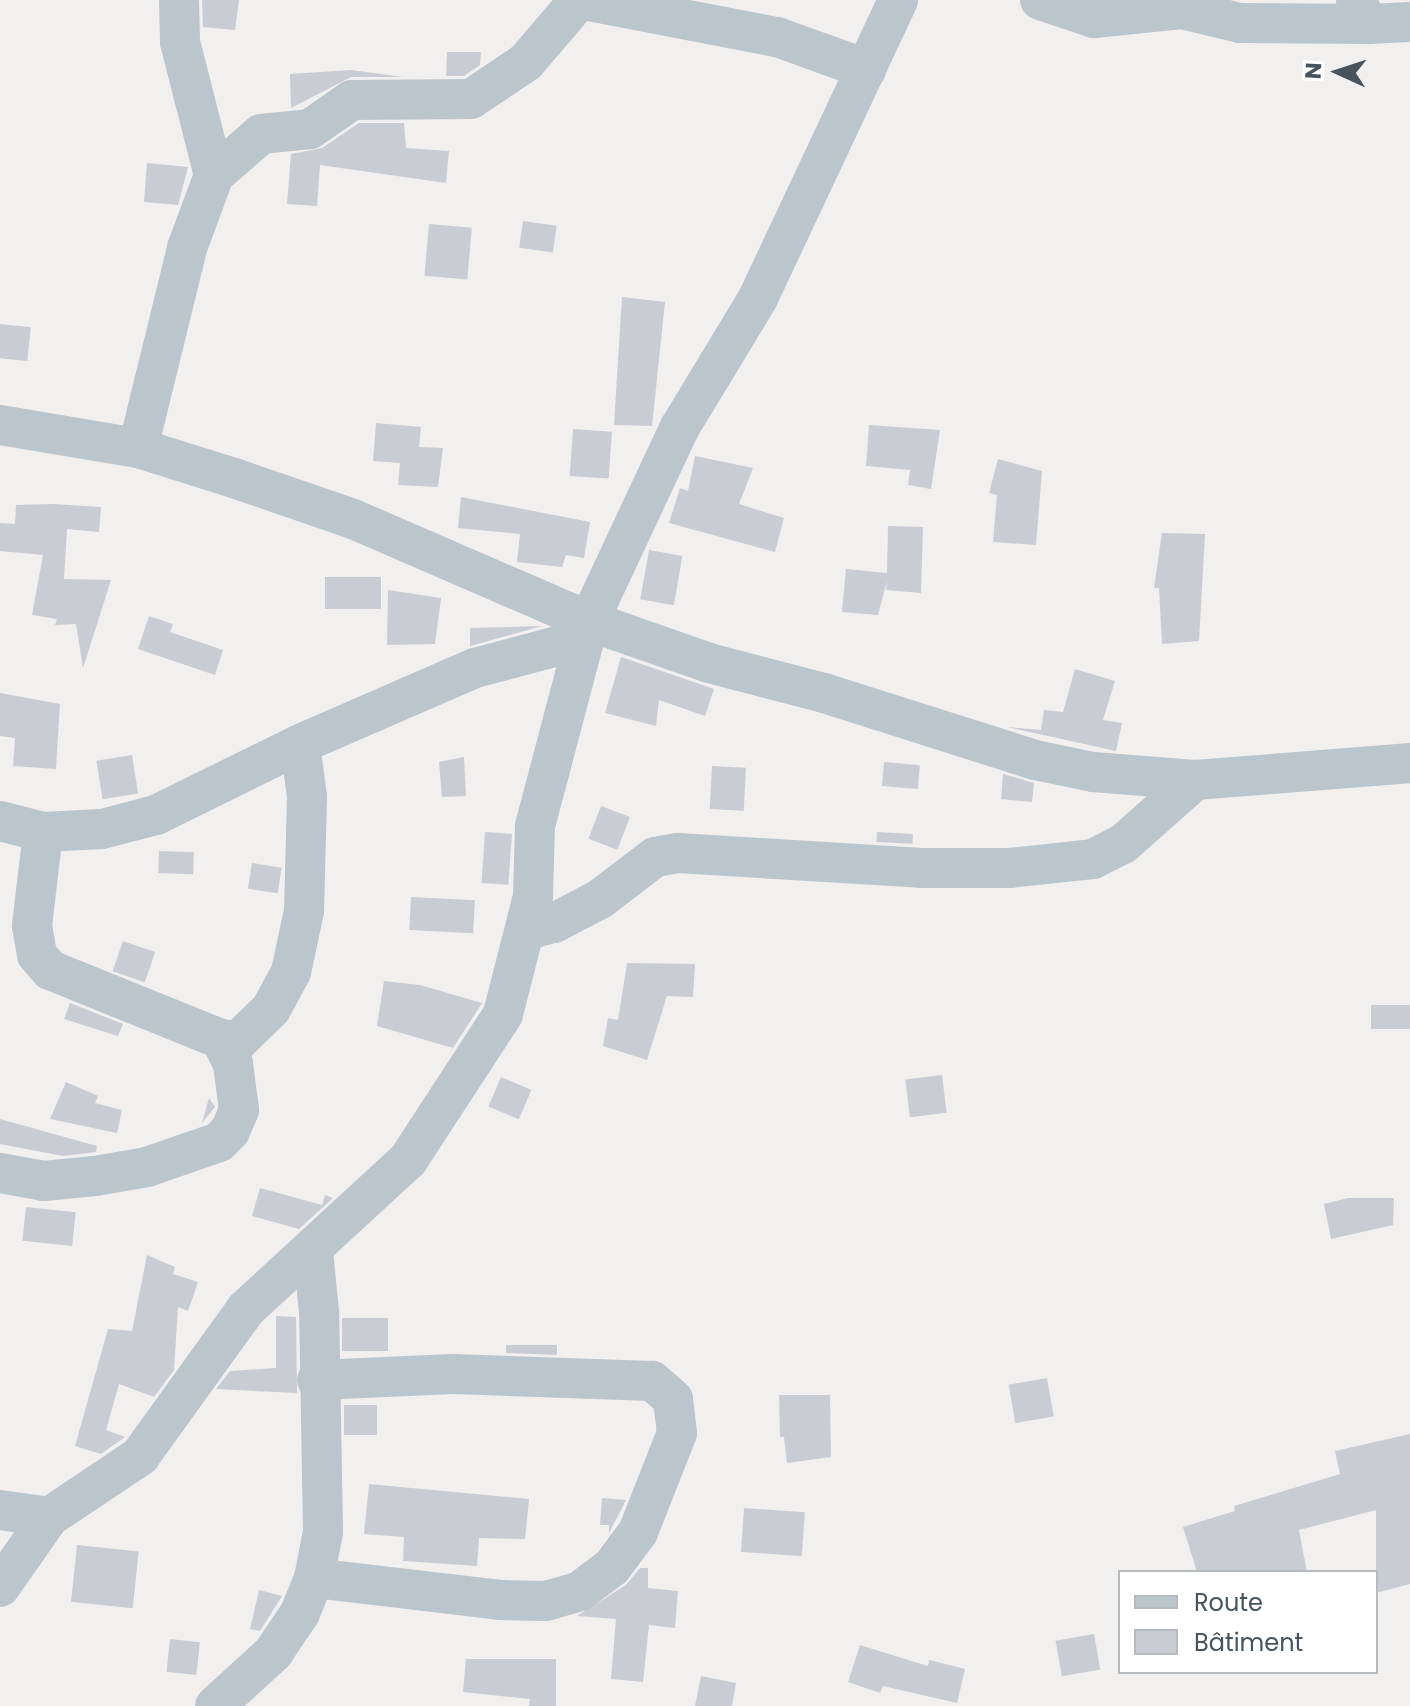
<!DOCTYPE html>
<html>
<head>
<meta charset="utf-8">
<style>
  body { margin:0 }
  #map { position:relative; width:1410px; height:1706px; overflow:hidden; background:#f2efef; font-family:Poppins,sans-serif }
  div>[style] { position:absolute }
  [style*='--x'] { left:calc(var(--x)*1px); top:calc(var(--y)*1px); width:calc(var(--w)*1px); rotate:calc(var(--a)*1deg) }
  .building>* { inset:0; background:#c9ccd2; transform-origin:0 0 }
  .minor>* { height:40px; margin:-20px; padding:0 20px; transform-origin:20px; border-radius:20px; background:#bac5cc }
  span { translate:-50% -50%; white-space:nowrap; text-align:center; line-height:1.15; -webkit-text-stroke:8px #fff; paint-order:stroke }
  .legend { position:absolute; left:1118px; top:1570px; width:260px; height:104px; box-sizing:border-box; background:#fff; border:2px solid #b5bbbe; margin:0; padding:10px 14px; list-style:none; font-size:24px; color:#47545d }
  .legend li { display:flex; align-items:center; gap:16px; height:40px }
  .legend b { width:40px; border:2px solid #b5bbbe }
  .north { position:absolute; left:1298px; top:32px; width:80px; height:80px; -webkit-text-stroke:6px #fff; paint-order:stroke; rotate:273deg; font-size:22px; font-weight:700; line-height:32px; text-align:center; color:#47545d }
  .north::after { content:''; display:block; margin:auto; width:28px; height:36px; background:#47545d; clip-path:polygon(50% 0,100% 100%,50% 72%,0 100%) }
</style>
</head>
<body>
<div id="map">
  <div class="building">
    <div style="clip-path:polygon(202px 0,239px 0,235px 30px,203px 27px)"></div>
    <div style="clip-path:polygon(447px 52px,481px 52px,480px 65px,464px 76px,446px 76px)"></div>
    <div style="clip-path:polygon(351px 70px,403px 77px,351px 77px,291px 108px,290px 74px)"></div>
    <div style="clip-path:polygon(359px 123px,404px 123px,406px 148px,449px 151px,446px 183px,320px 165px,317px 206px,287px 204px,291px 154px,322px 148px)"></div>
    <div style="clip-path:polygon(147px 163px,188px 167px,178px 205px,144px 202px)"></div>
    <div style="left:523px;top:221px;width:34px;height:27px;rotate:8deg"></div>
    <div style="left:429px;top:224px;width:43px;height:52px;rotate:5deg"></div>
    <div style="clip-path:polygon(622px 297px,665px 302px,652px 426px,614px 425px)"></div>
    <div style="left:0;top:324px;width:31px;height:34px;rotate:6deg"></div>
    <div style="clip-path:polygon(376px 423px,421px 427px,419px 447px,443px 448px,438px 487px,398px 485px,400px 463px,373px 461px)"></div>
    <div style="clip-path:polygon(869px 425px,940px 430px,931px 489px,908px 485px,910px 470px,866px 466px)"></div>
    <div style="left:573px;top:429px;width:39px;height:47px;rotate:4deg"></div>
    <div style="clip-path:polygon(695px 456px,753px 468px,739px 504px,784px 518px,775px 552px,669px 523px,680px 488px,688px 491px)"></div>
    <div style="clip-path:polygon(998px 459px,1042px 471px,1036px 545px,993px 542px,997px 495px,989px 493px)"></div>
    <div style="clip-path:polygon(461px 497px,590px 522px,584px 558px,566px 555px,562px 567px,517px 562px,520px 534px,458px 528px)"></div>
    <div style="clip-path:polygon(52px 504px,101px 507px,99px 532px,67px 529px,64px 579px,111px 580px,83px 668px,76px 624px,55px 625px,57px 619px,32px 615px,43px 555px,0 551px,0 523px,15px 524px,16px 505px)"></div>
    <div style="clip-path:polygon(888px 526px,923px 527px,921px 593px,886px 590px,887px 581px,878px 615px,842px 612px,846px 569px,887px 573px)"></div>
    <div style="clip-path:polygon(1162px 533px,1205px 534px,1199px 641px,1162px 644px,1159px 588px,1154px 588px)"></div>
    <div style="left:649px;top:550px;width:34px;height:50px;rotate:10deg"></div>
    <div style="left:325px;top:577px;width:56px;height:32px"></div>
    <div style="clip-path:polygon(388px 590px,441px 598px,435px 644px,387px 645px)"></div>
    <div style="clip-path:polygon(149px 616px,173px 624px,170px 632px,223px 650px,215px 675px,138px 649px)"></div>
    <div style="clip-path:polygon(542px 626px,470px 646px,470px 628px)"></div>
    <div style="clip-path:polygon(621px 657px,714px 689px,705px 716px,659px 700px,656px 726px,605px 713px)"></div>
    <div style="clip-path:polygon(1075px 669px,1115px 681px,1103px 720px,1122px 723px,1116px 751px,1007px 727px,1041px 730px,1044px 710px,1063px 712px)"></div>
    <div style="clip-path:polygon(0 693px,60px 704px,56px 769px,13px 766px,15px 738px,0 736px)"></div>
    <div style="left:132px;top:755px;width:39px;height:36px;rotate:81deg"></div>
    <div style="clip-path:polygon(464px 757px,466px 796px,442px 797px,439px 762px)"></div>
    <div style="left:884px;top:762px;width:36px;height:24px;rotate:5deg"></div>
    <div style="left:712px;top:766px;width:34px;height:43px;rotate:3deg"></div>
    <div style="clip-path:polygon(1003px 774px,1034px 783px,1032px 802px,1001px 799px)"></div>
    <div style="left:601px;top:806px;width:31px;height:35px;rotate:21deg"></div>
    <div style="left:485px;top:832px;width:27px;height:51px;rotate:4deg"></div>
    <div style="left:877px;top:832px;width:36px;height:10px;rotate:3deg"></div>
    <div style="left:159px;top:851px;width:35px;height:22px;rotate:2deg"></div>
    <div style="left:252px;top:863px;width:30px;height:26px;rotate:9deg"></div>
    <div style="left:411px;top:897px;width:64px;height:33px;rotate:3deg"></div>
    <div style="left:123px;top:941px;width:34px;height:32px;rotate:19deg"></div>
    <div style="clip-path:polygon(627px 963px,695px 964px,693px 997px,667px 996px,647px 1060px,603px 1046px,608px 1018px,618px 1020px)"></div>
    <div style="clip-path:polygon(384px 981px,420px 985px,482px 1003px,453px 1048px,377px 1026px)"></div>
    <div style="clip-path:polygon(70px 1003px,123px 1024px,118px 1036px,64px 1019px)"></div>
    <div style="left:1410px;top:1005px;width:24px;height:39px;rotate:90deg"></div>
    <div style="left:942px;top:1075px;width:38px;height:37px;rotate:83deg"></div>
    <div style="left:501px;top:1077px;width:33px;height:32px;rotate:23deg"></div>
    <div style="clip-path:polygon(66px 1082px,98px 1096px,95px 1103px,122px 1110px,117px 1133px,50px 1119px)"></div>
    <div style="clip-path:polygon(209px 1098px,215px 1107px,202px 1123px)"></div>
    <div style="clip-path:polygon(0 1119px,97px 1146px,96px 1152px,63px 1156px,0 1144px)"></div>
    <div style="clip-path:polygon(260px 1188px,322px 1205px,325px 1195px,333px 1198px,299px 1229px,252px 1216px)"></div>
    <div style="clip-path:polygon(1348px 1198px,1394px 1198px,1393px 1225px,1331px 1239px,1324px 1204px)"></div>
    <div style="left:26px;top:1207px;width:50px;height:34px;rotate:6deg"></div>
    <div style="clip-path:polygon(147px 1255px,175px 1267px,173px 1274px,198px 1282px,188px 1311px,178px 1307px,174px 1370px,154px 1397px,119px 1384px,106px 1430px,125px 1437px,101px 1454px,75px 1446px,108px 1329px,132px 1331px)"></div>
    <div style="clip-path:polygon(276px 1316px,296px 1317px,297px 1393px,216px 1389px,230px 1371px,276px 1368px)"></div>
    <div style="left:342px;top:1318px;width:46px;height:33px"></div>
    <div style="clip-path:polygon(506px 1345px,557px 1345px,557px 1355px,506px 1353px)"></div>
    <div style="left:1047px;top:1378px;width:39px;height:39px;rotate:80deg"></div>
    <div style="clip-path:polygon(779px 1395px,830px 1395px,831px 1457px,787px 1463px,784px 1437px,780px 1437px)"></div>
    <div style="left:344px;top:1405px;width:33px;height:30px"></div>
    <div style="clip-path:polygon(1410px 1434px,1410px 1584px,1376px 1593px,1376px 1510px,1299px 1530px,1307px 1572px,1197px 1572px,1183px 1527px,1235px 1511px,1234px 1506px,1340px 1474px,1335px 1451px)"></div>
    <div style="clip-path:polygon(369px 1484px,529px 1499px,525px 1539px,479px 1538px,477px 1566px,403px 1561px,404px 1537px,364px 1534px)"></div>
    <div style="clip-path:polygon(602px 1498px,626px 1500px,609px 1533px,609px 1525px,600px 1525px)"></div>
    <div style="left:744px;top:1508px;width:61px;height:44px;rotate:4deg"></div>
    <div style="left:77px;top:1545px;width:62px;height:57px;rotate:6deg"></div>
    <div style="clip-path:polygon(640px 1568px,648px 1568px,648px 1588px,678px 1591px,675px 1628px,649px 1625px,643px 1682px,611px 1679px,616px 1619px,577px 1616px,626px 1585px)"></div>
    <div style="clip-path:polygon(259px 1590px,282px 1596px,260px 1631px,250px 1629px)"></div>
    <div style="left:1094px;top:1634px;width:36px;height:39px;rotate:80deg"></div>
    <div style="left:170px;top:1639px;width:30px;height:33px;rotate:6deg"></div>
    <div style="clip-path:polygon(860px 1645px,928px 1666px,929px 1660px,965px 1669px,957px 1703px,883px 1686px,880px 1693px,848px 1682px)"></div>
    <div style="clip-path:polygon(466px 1659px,556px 1659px,556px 1706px,529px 1706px,530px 1699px,463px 1692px)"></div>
    <div style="clip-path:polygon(701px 1676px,736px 1683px,732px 1706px,695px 1706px)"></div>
  </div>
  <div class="minor">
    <div style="--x:179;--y:0;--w:42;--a:88.6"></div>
    <div style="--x:180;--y:42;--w:137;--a:75.7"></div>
    <div style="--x:584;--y:0;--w:197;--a:10.9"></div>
    <div style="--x:777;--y:37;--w:95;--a:19.8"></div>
    <div style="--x:1040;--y:0;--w:57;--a:18.4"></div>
    <div style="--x:1094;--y:18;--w:88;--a:-5.8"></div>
    <div style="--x:1176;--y:0;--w:11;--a:56"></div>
    <div style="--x:1182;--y:9;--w:60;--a:13.6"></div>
    <div style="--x:1240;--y:23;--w:128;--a:0.4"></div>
    <div style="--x:1356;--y:0;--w:27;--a:63"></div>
    <div style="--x:1368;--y:24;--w:42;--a:-2.7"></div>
    <div style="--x:0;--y:425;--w:140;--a:9.5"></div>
    <div style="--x:138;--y:448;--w:101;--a:17.4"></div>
    <div style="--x:234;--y:478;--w:126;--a:19"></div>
    <div style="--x:353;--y:519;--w:257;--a:23.4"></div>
    <div style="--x:589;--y:621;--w:127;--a:19.3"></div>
    <div style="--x:709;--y:663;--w:119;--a:14.6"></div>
    <div style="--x:824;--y:693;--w:221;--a:17.6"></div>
    <div style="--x:1035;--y:760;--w:59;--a:11.7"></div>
    <div style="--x:1093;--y:772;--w:102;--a:4.5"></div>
    <div style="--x:1195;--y:780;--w:216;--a:-4.5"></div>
    <div style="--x:138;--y:448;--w:206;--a:-76.2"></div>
    <div style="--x:187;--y:248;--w:78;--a:-69.7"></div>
    <div style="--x:214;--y:175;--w:62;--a:-41.1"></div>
    <div style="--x:261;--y:134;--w:49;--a:-5.8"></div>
    <div style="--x:310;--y:129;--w:51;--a:-34.6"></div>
    <div style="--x:352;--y:100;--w:119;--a:-0.5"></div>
    <div style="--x:471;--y:99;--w:66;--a:-33.9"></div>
    <div style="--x:526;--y:62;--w:82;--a:-49.5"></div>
    <div style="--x:0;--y:821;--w:44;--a:14.3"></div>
    <div style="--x:43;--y:832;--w:59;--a:-2.9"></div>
    <div style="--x:102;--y:829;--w:56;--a:-14.5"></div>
    <div style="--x:156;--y:815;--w:161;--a:-26.2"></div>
    <div style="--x:300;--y:744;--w:191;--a:-23.5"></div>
    <div style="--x:475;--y:668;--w:113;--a:-14.9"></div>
    <div style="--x:43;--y:832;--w:95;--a:96.7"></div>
    <div style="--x:32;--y:926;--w:29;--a:80"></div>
    <div style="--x:37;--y:955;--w:20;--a:49"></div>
    <div style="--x:50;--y:970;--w:184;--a:22"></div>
    <div style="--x:221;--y:1039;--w:17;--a:7"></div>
    <div style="--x:238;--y:1041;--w:46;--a:-44.1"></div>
    <div style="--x:271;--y:1009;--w:42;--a:-61.6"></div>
    <div style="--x:291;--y:972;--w:62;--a:-78"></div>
    <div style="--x:304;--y:911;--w:114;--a:-88.5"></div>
    <div style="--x:307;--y:797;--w:53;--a:-97.5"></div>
    <div style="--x:527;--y:930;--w:28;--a:-15"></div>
    <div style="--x:554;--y:923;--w:52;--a:-27.6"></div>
    <div style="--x:600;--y:899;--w:69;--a:-37.4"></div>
    <div style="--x:655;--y:857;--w:23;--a:-10"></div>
    <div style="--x:678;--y:853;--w:244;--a:3.5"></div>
    <div style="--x:922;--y:868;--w:87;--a:0"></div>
    <div style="--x:1009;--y:868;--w:84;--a:-6.1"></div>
    <div style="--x:1093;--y:859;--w:34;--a:-27"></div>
    <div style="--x:1123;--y:844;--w:96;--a:-41.6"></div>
    <div style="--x:0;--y:1173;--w:45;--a:10.3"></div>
    <div style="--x:44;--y:1181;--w:51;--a:-5.6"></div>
    <div style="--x:95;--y:1176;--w:53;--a:-9.8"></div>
    <div style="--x:147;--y:1167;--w:76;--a:-19.1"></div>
    <div style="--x:219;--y:1142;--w:16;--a:-45"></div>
    <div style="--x:230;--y:1131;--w:23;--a:-67"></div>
    <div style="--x:239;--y:1110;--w:46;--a:-97.4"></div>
    <div style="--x:233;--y:1064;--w:28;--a:-116"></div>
    <div style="--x:0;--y:1510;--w:49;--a:8.1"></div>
    <div style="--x:314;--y:1578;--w:187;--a:6.7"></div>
    <div style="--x:500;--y:1600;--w:46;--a:1.2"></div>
    <div style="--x:546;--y:1601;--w:35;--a:-16"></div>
    <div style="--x:580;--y:1591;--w:40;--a:-37"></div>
    <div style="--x:612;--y:1567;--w:44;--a:-53.4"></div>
    <div style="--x:638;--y:1532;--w:106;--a:-68.5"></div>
    <div style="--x:677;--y:1433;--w:34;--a:-97"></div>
    <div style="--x:673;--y:1399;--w:28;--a:-139"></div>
    <div style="--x:652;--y:1381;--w:199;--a:-178"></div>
    <div style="--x:453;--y:1374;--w:136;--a:177.5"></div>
    <div style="--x:0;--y:1587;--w:85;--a:-55"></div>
    <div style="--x:49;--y:1517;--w:110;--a:-33.8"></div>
    <div style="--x:140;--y:1456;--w:181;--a:-54.2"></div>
    <div style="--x:246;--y:1309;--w:220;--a:-42.6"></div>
    <div style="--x:408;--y:1160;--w:174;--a:-56.9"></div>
    <div style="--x:503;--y:1014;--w:122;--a:-75.7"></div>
    <div style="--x:533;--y:896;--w:70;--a:-88.4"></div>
    <div style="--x:535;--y:826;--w:212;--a:-75.2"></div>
    <div style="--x:589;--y:621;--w:214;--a:-64.9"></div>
    <div style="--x:680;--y:427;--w:151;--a:-58.8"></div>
    <div style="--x:758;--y:298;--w:329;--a:-64.8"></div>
    <div style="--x:215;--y:1706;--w:79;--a:-42.4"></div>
    <div style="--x:273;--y:1653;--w:48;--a:-56"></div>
    <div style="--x:300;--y:1613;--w:38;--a:-68"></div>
    <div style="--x:314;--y:1578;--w:47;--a:-78.9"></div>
    <div style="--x:323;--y:1532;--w:220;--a:-91"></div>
    <div style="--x:319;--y:1312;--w:61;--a:-95.6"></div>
  </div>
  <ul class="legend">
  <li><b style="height:10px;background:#bac5cc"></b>Route</li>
  <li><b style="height:22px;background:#c9ccd2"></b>Bâtiment</li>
  </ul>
  <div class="north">N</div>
</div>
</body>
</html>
